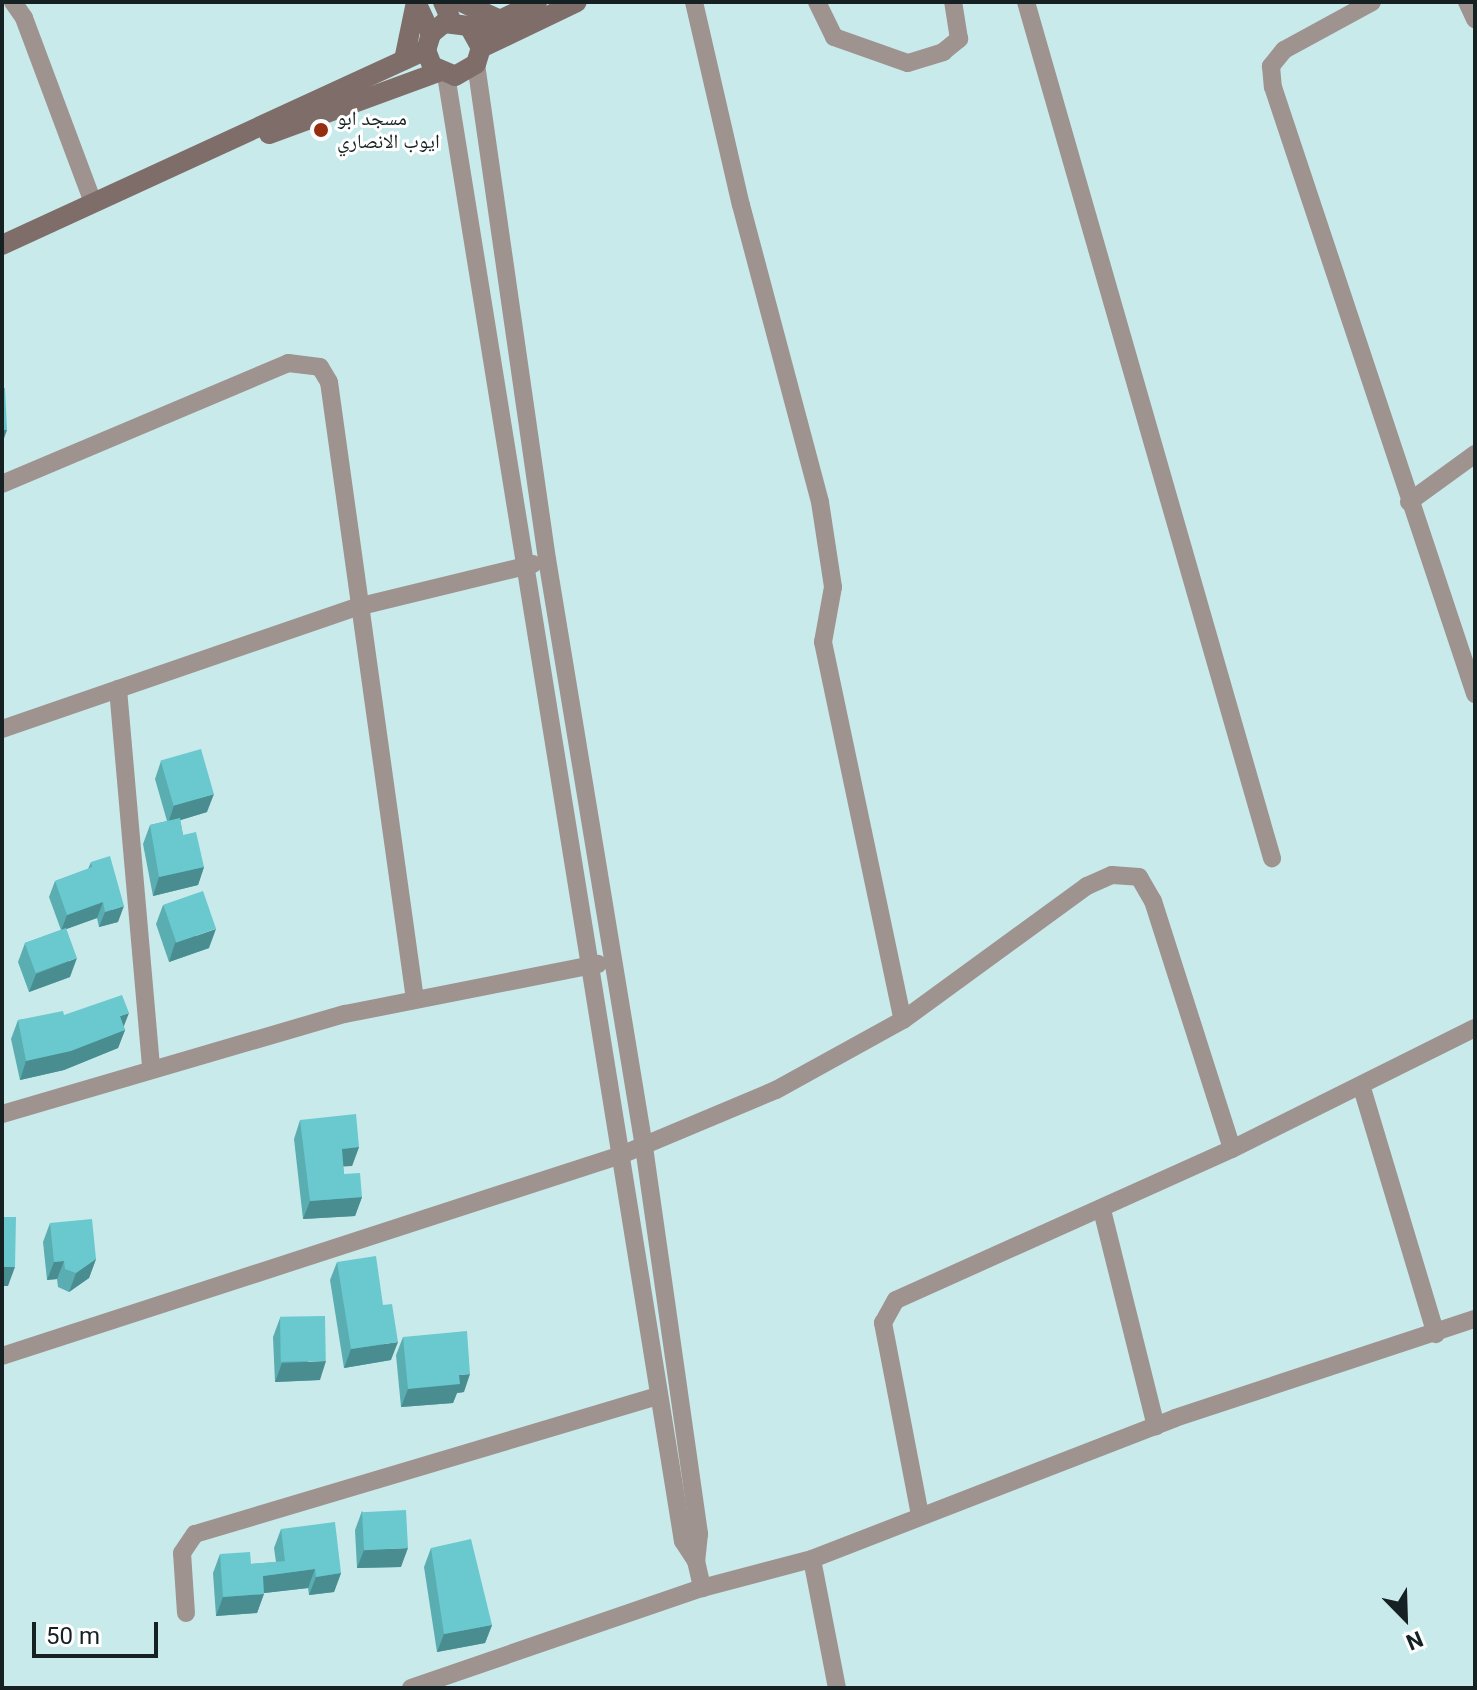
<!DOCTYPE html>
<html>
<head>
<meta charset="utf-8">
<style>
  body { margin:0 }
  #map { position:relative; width:1477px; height:1690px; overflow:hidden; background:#c9eaeb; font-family:Roboto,"Noto Naskh Arabic",sans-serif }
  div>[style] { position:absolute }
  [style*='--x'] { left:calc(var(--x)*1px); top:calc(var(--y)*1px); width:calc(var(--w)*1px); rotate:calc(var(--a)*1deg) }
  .street>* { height:18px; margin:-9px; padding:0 9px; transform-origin:9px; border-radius:9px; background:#9f9390 }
  .secondary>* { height:20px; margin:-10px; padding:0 10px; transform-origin:10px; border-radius:10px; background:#7f6d69 }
  .wall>* { inset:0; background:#5aadb1 }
  .shaded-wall>* { inset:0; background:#4a8d90 }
  .building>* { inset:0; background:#69c9ce; transform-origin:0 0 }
  .dots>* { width:22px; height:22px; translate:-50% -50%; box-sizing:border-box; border:4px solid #fff; border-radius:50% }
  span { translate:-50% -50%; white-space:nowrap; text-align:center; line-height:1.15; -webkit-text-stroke:6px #fff; paint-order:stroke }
  .poi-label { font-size:20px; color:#152122 }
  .left { translate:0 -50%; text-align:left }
  .frame { position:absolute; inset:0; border:4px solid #152122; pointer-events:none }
  .north { position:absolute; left:1365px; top:1578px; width:80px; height:80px; -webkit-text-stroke:6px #fff; paint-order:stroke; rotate:157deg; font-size:22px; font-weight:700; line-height:32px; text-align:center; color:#152122 }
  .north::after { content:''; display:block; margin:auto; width:28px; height:36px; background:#152122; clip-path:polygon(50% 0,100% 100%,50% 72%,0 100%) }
  .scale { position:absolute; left:32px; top:1622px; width:126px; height:36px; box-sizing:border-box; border:4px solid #152122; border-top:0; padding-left:10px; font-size:24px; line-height:28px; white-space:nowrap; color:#152122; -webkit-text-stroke:6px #fff; paint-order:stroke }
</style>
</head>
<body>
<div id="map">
  <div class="street">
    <div style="--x:13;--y:2;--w:19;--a:55"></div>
    <div style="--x:24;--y:18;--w:194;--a:69.5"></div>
    <div style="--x:694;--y:2;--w:208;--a:77"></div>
    <div style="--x:741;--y:205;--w:307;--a:75.1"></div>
    <div style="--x:820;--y:502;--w:86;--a:81.3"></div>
    <div style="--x:833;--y:587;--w:56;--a:100.3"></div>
    <div style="--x:823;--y:642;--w:386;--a:78.1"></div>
    <div style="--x:817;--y:2;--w:39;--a:64"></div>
    <div style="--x:834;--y:37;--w:78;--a:19.4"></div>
    <div style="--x:908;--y:63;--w:37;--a:-17"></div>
    <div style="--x:943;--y:52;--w:21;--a:-39"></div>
    <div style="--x:959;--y:39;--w:37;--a:-99"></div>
    <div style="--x:1026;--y:2;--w:891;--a:73.97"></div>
    <div style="--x:1372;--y:2;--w:100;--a:151.4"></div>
    <div style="--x:1284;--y:50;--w:21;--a:129"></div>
    <div style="--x:1271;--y:66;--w:21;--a:85"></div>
    <div style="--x:1273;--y:87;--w:640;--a:71.59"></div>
    <div style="--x:1467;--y:2;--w:19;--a:65"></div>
    <div style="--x:476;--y:64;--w:500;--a:81.84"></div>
    <div style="--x:547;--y:559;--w:596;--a:80.63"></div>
    <div style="--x:644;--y:1147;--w:391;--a:81.9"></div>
    <div style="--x:699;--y:1534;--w:27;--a:96"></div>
    <div style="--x:446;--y:75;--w:1485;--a:80.82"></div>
    <div style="--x:683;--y:1541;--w:24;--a:57"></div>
    <div style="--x:696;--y:1561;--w:28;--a:77"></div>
    <div style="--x:2;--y:484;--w:311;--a:-22.9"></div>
    <div style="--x:288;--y:363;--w:32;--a:7"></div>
    <div style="--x:320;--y:367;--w:17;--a:59"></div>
    <div style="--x:329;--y:382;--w:623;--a:82.07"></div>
    <div style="--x:1409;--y:502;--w:82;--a:-36"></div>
    <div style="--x:118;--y:689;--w:382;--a:85"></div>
    <div style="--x:2;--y:729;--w:375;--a:-19"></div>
    <div style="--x:357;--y:607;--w:181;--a:-13.7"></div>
    <div style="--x:1362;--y:1088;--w:257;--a:73.3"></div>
    <div style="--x:2;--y:1114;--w:357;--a:-16.3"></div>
    <div style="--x:345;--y:1014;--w:258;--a:-11.2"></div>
    <div style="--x:1102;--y:1210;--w:223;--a:76"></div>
    <div style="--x:2;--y:1356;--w:651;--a:-17.99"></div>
    <div style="--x:621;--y:1155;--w:168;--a:-22.8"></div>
    <div style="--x:776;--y:1090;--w:145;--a:-28.9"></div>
    <div style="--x:903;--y:1020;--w:228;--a:-36.1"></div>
    <div style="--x:1087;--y:886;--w:27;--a:-24"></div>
    <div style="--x:1112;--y:875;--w:27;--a:4"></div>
    <div style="--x:1139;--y:877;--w:28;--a:60"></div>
    <div style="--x:1153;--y:901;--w:260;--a:72.3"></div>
    <div style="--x:920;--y:1515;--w:196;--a:-100.9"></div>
    <div style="--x:883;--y:1323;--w:26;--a:-61"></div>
    <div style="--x:896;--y:1300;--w:368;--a:-24.2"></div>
    <div style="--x:1232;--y:1149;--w:271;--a:-26.5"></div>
    <div style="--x:186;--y:1613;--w:60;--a:-93.8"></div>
    <div style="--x:182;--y:1553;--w:23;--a:-56"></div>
    <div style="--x:195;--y:1534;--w:484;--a:-16.6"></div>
    <div style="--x:411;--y:1688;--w:308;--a:-19"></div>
    <div style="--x:702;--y:1588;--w:114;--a:-14.8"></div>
    <div style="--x:837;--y:1688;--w:131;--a:-101"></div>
    <div style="--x:812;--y:1559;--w:389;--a:-21.2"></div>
    <div style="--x:1175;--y:1418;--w:316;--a:-18.3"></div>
  </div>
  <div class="secondary">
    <div style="--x:416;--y:2;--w:35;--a:65"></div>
    <div style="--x:431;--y:34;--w:17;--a:107"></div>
    <div style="--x:426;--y:50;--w:17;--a:69"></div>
    <div style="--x:432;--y:66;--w:25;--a:23"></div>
    <div style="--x:455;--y:76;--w:24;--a:-30"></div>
    <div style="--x:476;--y:64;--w:17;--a:-73"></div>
    <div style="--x:481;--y:48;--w:25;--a:-119"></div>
    <div style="--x:469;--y:26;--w:25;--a:-173"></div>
    <div style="--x:444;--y:23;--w:17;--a:140"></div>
    <div style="--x:443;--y:2;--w:22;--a:66"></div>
    <div style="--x:461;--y:2;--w:41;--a:24.7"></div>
    <div style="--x:475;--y:32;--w:69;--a:-25.8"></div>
    <div style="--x:481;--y:48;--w:106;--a:-25.6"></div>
    <div style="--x:404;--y:60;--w:59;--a:-78.3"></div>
    <div style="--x:269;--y:134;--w:180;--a:-20.1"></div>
    <div style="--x:2;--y:245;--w:467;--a:-24.7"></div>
  </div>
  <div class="wall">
    <div style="clip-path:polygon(161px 761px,207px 812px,180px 820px,183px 835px,204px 867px,198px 885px,153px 896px,143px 844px,150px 825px,167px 821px,155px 779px)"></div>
    <div style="clip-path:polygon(91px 862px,118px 922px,99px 927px,97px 918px,66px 929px,70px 977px,29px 992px,18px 962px,25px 943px,61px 930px,49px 897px,55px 881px,88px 869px)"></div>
    <div style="clip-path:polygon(163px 905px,209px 948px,169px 962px,156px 924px)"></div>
    <div style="clip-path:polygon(64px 1015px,124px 1027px,125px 1030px,118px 1048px,64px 1070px,20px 1080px,11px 1039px,18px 1020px)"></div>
    <div style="clip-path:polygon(300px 1120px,359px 1147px,352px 1166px,343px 1166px,344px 1174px,362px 1197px,355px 1216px,303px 1219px,294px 1139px)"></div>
    <div style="clip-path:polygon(50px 1223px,96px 1259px,89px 1278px,69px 1292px,58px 1287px,57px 1279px,47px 1280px,43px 1242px)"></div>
    <div style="clip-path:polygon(337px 1262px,391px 1360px,344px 1368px,330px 1280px)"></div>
    <div style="clip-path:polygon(280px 1318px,320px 1380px,275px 1382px,273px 1337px)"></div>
    <div style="clip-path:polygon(403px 1337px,464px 1392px,457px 1393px,453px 1403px,401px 1407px,396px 1355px)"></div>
    <div style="clip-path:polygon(362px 1511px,401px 1567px,357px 1568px,355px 1530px)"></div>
    <div style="clip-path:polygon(281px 1529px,341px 1573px,334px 1592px,309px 1595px,308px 1588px,264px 1593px,257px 1613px,216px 1616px,213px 1573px,220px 1554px,251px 1564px,276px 1562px,274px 1548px)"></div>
    <div style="clip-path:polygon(431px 1548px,492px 1625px,485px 1643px,437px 1652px,424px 1567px)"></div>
  </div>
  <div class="shaded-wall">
    <div style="clip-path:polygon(2px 430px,7px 430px,2px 444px)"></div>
    <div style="clip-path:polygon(214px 794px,207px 812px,168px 824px,174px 805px)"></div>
    <div style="clip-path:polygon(204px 867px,198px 885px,153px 896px,159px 877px)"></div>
    <div style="clip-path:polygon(103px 902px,97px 918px,61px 931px,67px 915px)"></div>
    <div style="clip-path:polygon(124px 906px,118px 922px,99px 927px,105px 912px)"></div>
    <div style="clip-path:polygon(216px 929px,209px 948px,169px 962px,175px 943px)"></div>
    <div style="clip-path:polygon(77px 958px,70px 977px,29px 992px,36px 974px)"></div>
    <div style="clip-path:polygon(129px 1013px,122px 1031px,125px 1030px,118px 1048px,64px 1070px,20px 1080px,26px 1061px,120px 1016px)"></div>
    <div style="clip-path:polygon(359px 1147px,352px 1166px,335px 1167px,342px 1149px)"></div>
    <div style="clip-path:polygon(362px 1197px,355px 1216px,303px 1219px,310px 1201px)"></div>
    <div style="clip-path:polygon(96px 1259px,89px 1278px,69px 1292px,76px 1273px)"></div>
    <div style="clip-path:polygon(64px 1261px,57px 1279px,47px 1280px,54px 1262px)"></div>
    <div style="clip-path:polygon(4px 1267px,15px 1267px,8px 1286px,2px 1286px,2px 1273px)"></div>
    <div style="clip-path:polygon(398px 1342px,391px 1360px,344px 1368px,351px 1349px)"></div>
    <div style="clip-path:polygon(326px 1361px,320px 1380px,275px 1382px,282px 1363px)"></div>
    <div style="clip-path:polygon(470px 1374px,464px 1392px,457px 1393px,453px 1403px,401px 1407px,408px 1389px,459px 1375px)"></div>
    <div style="clip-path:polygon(408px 1548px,401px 1567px,357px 1568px,364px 1550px)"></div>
    <div style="clip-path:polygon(315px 1569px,308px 1588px,256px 1594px,263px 1576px)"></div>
    <div style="clip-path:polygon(341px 1573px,334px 1592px,309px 1595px,316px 1577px)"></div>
    <div style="clip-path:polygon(264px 1594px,257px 1613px,216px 1616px,223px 1597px)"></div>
    <div style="clip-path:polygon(492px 1625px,485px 1643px,437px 1652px,444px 1634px)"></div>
  </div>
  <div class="building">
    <div style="clip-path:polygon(2px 388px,5px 388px,7px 430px,2px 430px)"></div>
    <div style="left:201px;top:749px;width:47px;height:42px;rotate:74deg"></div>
    <div style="clip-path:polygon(180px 818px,183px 835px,196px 832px,204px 867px,159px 877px,150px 825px)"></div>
    <div style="clip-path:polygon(110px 856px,124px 906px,105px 912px,103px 902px,67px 915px,55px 881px,92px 867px,91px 862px)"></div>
    <div style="left:203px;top:891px;width:40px;height:42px;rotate:71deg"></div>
    <div style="left:66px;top:928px;width:32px;height:44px;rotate:70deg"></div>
    <div style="clip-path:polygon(122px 995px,129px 1013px,120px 1016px,125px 1030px,71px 1051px,26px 1061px,18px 1020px,63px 1011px,64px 1015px)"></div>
    <div style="clip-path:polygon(356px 1114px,359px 1147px,342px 1149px,344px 1174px,360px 1173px,362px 1197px,310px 1201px,300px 1120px)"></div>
    <div style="clip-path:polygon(2px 1217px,16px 1217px,15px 1267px,4px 1267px,4px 1275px,2px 1275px)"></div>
    <div style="clip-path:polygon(92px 1219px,96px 1259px,76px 1273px,65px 1269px,64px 1261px,54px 1262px,50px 1223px)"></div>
    <div style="clip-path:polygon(376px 1256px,383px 1305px,392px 1304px,398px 1342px,351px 1349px,337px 1262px)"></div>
    <div style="left:325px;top:1316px;width:45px;height:45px;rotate:89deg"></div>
    <div style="clip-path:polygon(467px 1331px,470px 1374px,459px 1375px,460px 1384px,408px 1389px,403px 1337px)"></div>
    <div style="left:406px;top:1510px;width:38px;height:44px;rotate:87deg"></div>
    <div style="clip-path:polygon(335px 1522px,341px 1573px,316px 1577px,315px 1569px,263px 1576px,264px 1594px,223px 1597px,220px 1554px,250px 1552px,251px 1564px,285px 1561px,281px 1529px)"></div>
    <div style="clip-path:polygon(471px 1539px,492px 1625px,444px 1634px,431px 1548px)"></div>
  </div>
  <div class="dots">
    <div style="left:321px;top:130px;background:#962e12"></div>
  </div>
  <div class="poi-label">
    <span class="left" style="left:337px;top:130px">مسجد ابو<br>ايوب الانصاري</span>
  </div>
  <div class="frame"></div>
  <div class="north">N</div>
  <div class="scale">50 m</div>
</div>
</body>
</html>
